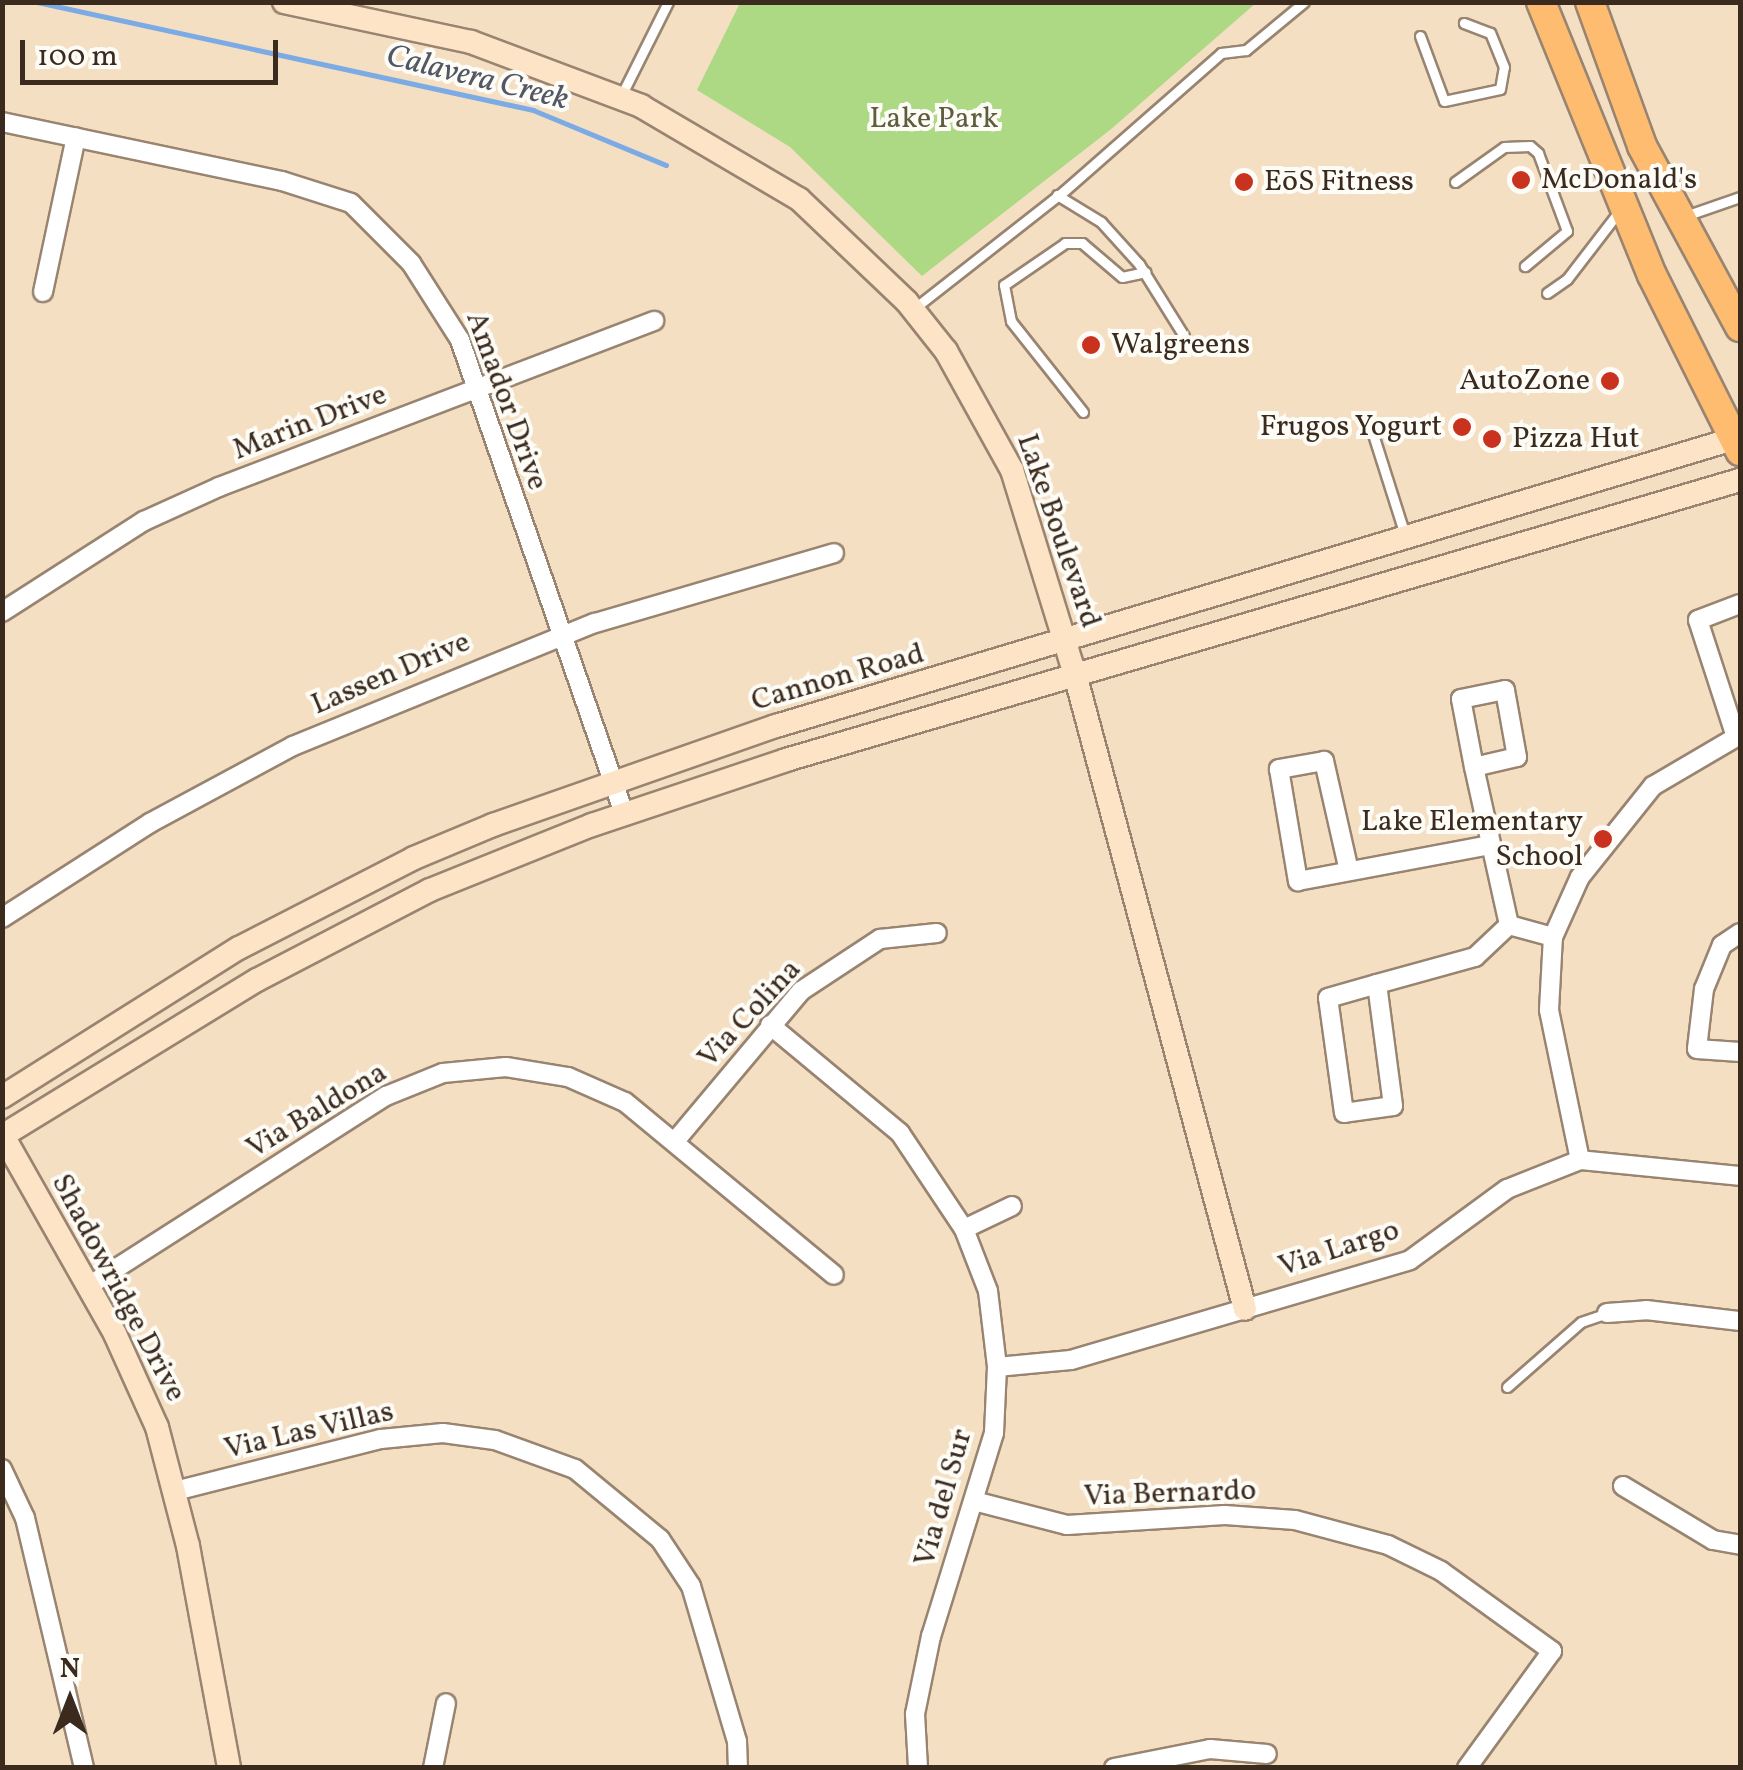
<!DOCTYPE html>
<html>
<head>
<meta charset="utf-8">
<style>
  body { margin:0 }
  #map { position:relative; width:1743px; height:1770px; overflow:hidden; background:#f4dfc3; font-family:Vollkorn,serif }
  div>[style] { position:absolute }
  [style*='--x'] { left:calc(var(--x)*1px); top:calc(var(--y)*1px); width:calc(var(--w)*1px); rotate:calc(var(--a)*1deg) }
  .green>* { inset:0; background:#add884 }
  .stream>* { height:5px; margin:-2.5px; padding:0 2.5px; transform-origin:2.5px; border-radius:2.5px; background:#7baae5 }
  .roads { filter:drop-shadow(2px 0 #988470) drop-shadow(-2px 0 #988470) drop-shadow(0 2px #988470) drop-shadow(0 -2px #988470) }
  .lane>* { height:9px; margin:-4.5px; padding:0 4.5px; transform-origin:4.5px; border-radius:4.5px; background:#fff }
  .street>* { height:18px; margin:-9px; padding:0 9px; transform-origin:9px; border-radius:9px; background:#fff }
  .secondary>* { height:22px; margin:-11px; padding:0 11px; transform-origin:11px; border-radius:11px; background:#fee4c6 }
  .primary>* { height:28px; margin:-14px; padding:0 14px; transform-origin:14px; border-radius:14px; background:#fdbc70 }
  .dots>* { width:28px; height:28px; translate:-50% -50%; box-sizing:border-box; border:5px solid #fdfcf7; border-radius:50% }
  span { translate:-50% -50%; white-space:nowrap; text-align:center; line-height:1.15; -webkit-text-stroke:8px #fdfcf7; paint-order:stroke }
  .park-label { font-size:30px; color:#5d5e3d }
  .poi-label { font-size:30px; color:#3b2a1e }
  .left { translate:0 -50%; text-align:left }
  .right { translate:-100% -50%; text-align:right }
  .street-label { font-size:30px; color:#3b2a1e }
  .water-label { font-size:32px; color:#515764; font-style:italic }
  .frame { position:absolute; inset:0; border:5px solid #3b2a1e; pointer-events:none }
  .north { position:absolute; left:20px; top:1650px; width:100px; height:100px; -webkit-text-stroke:8px #fdfcf7; paint-order:stroke; rotate:0deg; font-size:28px; font-weight:700; line-height:40px; text-align:center; color:#3b2a1e }
  .north::after { content:''; display:block; margin:auto; width:35px; height:45px; background:#3b2a1e; clip-path:polygon(50% 0,100% 100%,50% 72%,0 100%) }
  .scale { position:absolute; left:20px; top:40px; width:258px; height:45px; box-sizing:border-box; border:5px solid #3b2a1e; border-top:0; padding-left:12px; font-size:30px; line-height:35px; white-space:nowrap; color:#3b2a1e; -webkit-text-stroke:8px #fdfcf7; paint-order:stroke }
</style>
</head>
<body>
<div id="map">
  <div class="green">
    <div style="clip-path:polygon(740px 3px,740px 2px,1256px 3px,1110px 130px,922px 276px,790px 147px,697px 90px)"></div>
  </div>
  <div class="stream">
    <div style="--x:37;--y:2;--w:508;--a:12.28"></div>
    <div style="--x:533;--y:110;--w:144;--a:22.5"></div>
  </div>
  <div class="roads">
    <div class="lane">
      <div style="--x:1420;--y:36;--w:69;--a:69.7"></div>
      <div style="--x:1444;--y:101;--w:57;--a:-12.1"></div>
      <div style="--x:1500;--y:89;--w:22;--a:-80"></div>
      <div style="--x:1504;--y:67;--w:37;--a:-112"></div>
      <div style="--x:1490;--y:33;--w:28;--a:-159"></div>
      <div style="--x:621;--y:96;--w:105;--a:-63.4"></div>
      <div style="--x:1455;--y:182;--w:60;--a:-35.5"></div>
      <div style="--x:1504;--y:147;--w:26;--a:-2"></div>
      <div style="--x:1530;--y:146;--w:11;--a:41"></div>
      <div style="--x:1538;--y:153;--w:83;--a:69.6"></div>
      <div style="--x:1567;--y:231;--w:55;--a:140.2"></div>
      <div style="--x:1057;--y:195;--w:52;--a:31.5"></div>
      <div style="--x:1101;--y:222;--w:57;--a:47.9"></div>
      <div style="--x:1139;--y:264;--w:85;--a:58"></div>
      <div style="--x:1685;--y:216;--w:58;--a:-19.1"></div>
      <div style="--x:1547;--y:293;--w:24;--a:-35"></div>
      <div style="--x:1567;--y:279;--w:88;--a:-52.4"></div>
      <div style="--x:916;--y:307;--w:188;--a:-38.1"></div>
      <div style="--x:1064;--y:191;--w:209;--a:-41.3"></div>
      <div style="--x:1221;--y:53;--w:25;--a:-7"></div>
      <div style="--x:1246;--y:50;--w:75;--a:-39.6"></div>
      <div style="--x:1083;--y:412;--w:116;--a:-128.4"></div>
      <div style="--x:1011;--y:321;--w:37;--a:-101"></div>
      <div style="--x:1004;--y:285;--w:74;--a:-34.5"></div>
      <div style="--x:1065;--y:243;--w:17;--a:0"></div>
      <div style="--x:1082;--y:243;--w:52;--a:40.4"></div>
      <div style="--x:1122;--y:277;--w:24;--a:-12"></div>
      <div style="--x:1372;--y:431;--w:112;--a:72.4"></div>
      <div style="--x:1507;--y:1387;--w:98;--a:-41.3"></div>
      <div style="--x:1581;--y:1322;--w:28;--a:-19"></div>
    </div>
    <div class="street">
      <div style="--x:2;--y:122;--w:286;--a:11.9"></div>
      <div style="--x:282;--y:181;--w:72;--a:17.7"></div>
      <div style="--x:351;--y:203;--w:85;--a:45"></div>
      <div style="--x:411;--y:263;--w:91;--a:57.5"></div>
      <div style="--x:460;--y:340;--w:501;--a:70.88"></div>
      <div style="--x:43;--y:292;--w:158;--a:-78"></div>
      <div style="--x:2;--y:612;--w:169;--a:-32.7"></div>
      <div style="--x:144;--y:521;--w:82;--a:-24.4"></div>
      <div style="--x:219;--y:487;--w:466;--a:-20.9"></div>
      <div style="--x:1736;--y:737;--w:123;--a:-108"></div>
      <div style="--x:1698;--y:620;--w:45;--a:-20.9"></div>
      <div style="--x:1474;--y:767;--w:44;--a:-13.1"></div>
      <div style="--x:1517;--y:757;--w:68;--a:-100.2"></div>
      <div style="--x:1505;--y:690;--w:45;--a:168.4"></div>
      <div style="--x:1461;--y:699;--w:69;--a:79.2"></div>
      <div style="--x:1474;--y:767;--w:162;--a:77.5"></div>
      <div style="--x:1509;--y:925;--w:46;--a:15.3"></div>
      <div style="--x:1349;--y:871;--w:113;--a:-102.8"></div>
      <div style="--x:1324;--y:761;--w:46;--a:169.9"></div>
      <div style="--x:1279;--y:769;--w:114;--a:80.4"></div>
      <div style="--x:1298;--y:881;--w:196;--a:-10.6"></div>
      <div style="--x:2;--y:918;--w:176;--a:-32.7"></div>
      <div style="--x:150;--y:823;--w:162;--a:-28.3"></div>
      <div style="--x:293;--y:746;--w:326;--a:-22.2"></div>
      <div style="--x:595;--y:623;--w:249;--a:-16.3"></div>
      <div style="--x:1740;--y:933;--w:22;--a:146"></div>
      <div style="--x:1722;--y:945;--w:48;--a:112.2"></div>
      <div style="--x:1704;--y:989;--w:60;--a:96.7"></div>
      <div style="--x:1697;--y:1049;--w:43;--a:4"></div>
      <div style="--x:1377;--y:984;--w:123;--a:82.5"></div>
      <div style="--x:1393;--y:1106;--w:49;--a:171.9"></div>
      <div style="--x:1344;--y:1113;--w:116;--a:-97.9"></div>
      <div style="--x:1328;--y:998;--w:51;--a:-15.9"></div>
      <div style="--x:1377;--y:984;--w:102;--a:-15.4"></div>
      <div style="--x:1475;--y:957;--w:47;--a:-43.3"></div>
      <div style="--x:770;--y:1025;--w:169;--a:39.7"></div>
      <div style="--x:900;--y:1133;--w:115;--a:56.3"></div>
      <div style="--x:964;--y:1229;--w:66;--a:68.8"></div>
      <div style="--x:988;--y:1291;--w:77;--a:83.2"></div>
      <div style="--x:997;--y:1367;--w:66;--a:92.6"></div>
      <div style="--x:994;--y:1433;--w:213;--a:107.2"></div>
      <div style="--x:931;--y:1636;--w:80;--a:101.6"></div>
      <div style="--x:915;--y:1714;--w:54;--a:86.8"></div>
      <div style="--x:676;--y:1140;--w:194;--a:-50"></div>
      <div style="--x:801;--y:991;--w:95;--a:-33.4"></div>
      <div style="--x:880;--y:939;--w:57;--a:-6"></div>
      <div style="--x:1580;--y:1160;--w:153;--a:-101.7"></div>
      <div style="--x:1549;--y:1010;--w:73;--a:-86.9"></div>
      <div style="--x:1553;--y:937;--w:66;--a:-65.8"></div>
      <div style="--x:1580;--y:877;--w:117;--a:-51.3"></div>
      <div style="--x:1653;--y:786;--w:101;--a:-30.4"></div>
      <div style="--x:964;--y:1229;--w:53;--a:-25.6"></div>
      <div style="--x:87;--y:1287;--w:355;--a:-32.6"></div>
      <div style="--x:386;--y:1096;--w:61;--a:-22"></div>
      <div style="--x:443;--y:1073;--w:63;--a:-5.4"></div>
      <div style="--x:506;--y:1067;--w:63;--a:9.2"></div>
      <div style="--x:568;--y:1077;--w:62;--a:23.7"></div>
      <div style="--x:625;--y:1102;--w:271;--a:39.6"></div>
      <div style="--x:1607;--y:1313;--w:39;--a:-4"></div>
      <div style="--x:1646;--y:1310;--w:95;--a:6.7"></div>
      <div style="--x:997;--y:1367;--w:74;--a:-5.4"></div>
      <div style="--x:1071;--y:1360;--w:353;--a:-16.4"></div>
      <div style="--x:1410;--y:1260;--w:120;--a:-36.2"></div>
      <div style="--x:1507;--y:1189;--w:79;--a:-21.7"></div>
      <div style="--x:1580;--y:1160;--w:161;--a:5.7"></div>
      <div style="--x:2;--y:1469;--w:54;--a:64.9"></div>
      <div style="--x:25;--y:1518;--w:257;--a:76.7"></div>
      <div style="--x:1623;--y:1486;--w:105;--a:31"></div>
      <div style="--x:1713;--y:1540;--w:27;--a:10"></div>
      <div style="--x:175;--y:1491;--w:212;--a:-14.2"></div>
      <div style="--x:381;--y:1439;--w:62;--a:-5.5"></div>
      <div style="--x:443;--y:1433;--w:52;--a:7.7"></div>
      <div style="--x:495;--y:1440;--w:85;--a:19.9"></div>
      <div style="--x:575;--y:1469;--w:110;--a:39.5"></div>
      <div style="--x:660;--y:1539;--w:56;--a:56.6"></div>
      <div style="--x:691;--y:1586;--w:162;--a:73.5"></div>
      <div style="--x:737;--y:1741;--w:27;--a:88"></div>
      <div style="--x:974;--y:1501;--w:96;--a:14.5"></div>
      <div style="--x:1067;--y:1525;--w:158;--a:-3.6"></div>
      <div style="--x:1225;--y:1515;--w:70;--a:4.1"></div>
      <div style="--x:1295;--y:1520;--w:96;--a:15"></div>
      <div style="--x:1388;--y:1545;--w:59;--a:26.1"></div>
      <div style="--x:1441;--y:1571;--w:137;--a:35.8"></div>
      <div style="--x:1552;--y:1651;--w:145;--a:126"></div>
      <div style="--x:433;--y:1768;--w:66;--a:-78.7"></div>
      <div style="--x:1114;--y:1768;--w:98;--a:-11.2"></div>
      <div style="--x:1210;--y:1749;--w:57;--a:5"></div>
    </div>
    <div class="secondary">
      <div style="--x:284;--y:2;--w:191;--a:12.1"></div>
      <div style="--x:471;--y:42;--w:182;--a:20.6"></div>
      <div style="--x:641;--y:106;--w:183;--a:30.5"></div>
      <div style="--x:799;--y:199;--w:149;--a:43.6"></div>
      <div style="--x:907;--y:302;--w:63;--a:51.5"></div>
      <div style="--x:946;--y:351;--w:136;--a:61"></div>
      <div style="--x:1012;--y:470;--w:218;--a:72.9"></div>
      <div style="--x:1076;--y:678;--w:653;--a:75.01"></div>
      <div style="--x:2;--y:1097;--w:280;--a:-32.2"></div>
      <div style="--x:239;--y:948;--w:197;--a:-27.2"></div>
      <div style="--x:414;--y:858;--w:86;--a:-22.7"></div>
      <div style="--x:493;--y:825;--w:300;--a:-19.3"></div>
      <div style="--x:776;--y:726;--w:1006;--a:-16.69"></div>
      <div style="--x:2;--y:1134;--w:230;--a:60.5"></div>
      <div style="--x:115;--y:1334;--w:102;--a:65.7"></div>
      <div style="--x:157;--y:1427;--w:123;--a:75.4"></div>
      <div style="--x:188;--y:1546;--w:226;--a:79.5"></div>
      <div style="--x:2;--y:1136;--w:299;--a:-31.5"></div>
      <div style="--x:257;--y:980;--w:195;--a:-27.5"></div>
      <div style="--x:430;--y:890;--w:175;--a:-21.9"></div>
      <div style="--x:592;--y:825;--w:205;--a:-18.5"></div>
      <div style="--x:786;--y:760;--w:994;--a:-16.36"></div>
    </div>
    <div class="primary">
      <div style="--x:1541;--y:2;--w:295;--a:67.9"></div>
      <div style="--x:1652;--y:275;--w:197;--a:63.4"></div>
      <div style="--x:1590;--y:2;--w:153;--a:70.1"></div>
      <div style="--x:1642;--y:146;--w:206;--a:61.6"></div>
    </div>
  </div>
  <div class="dots">
    <div style="left:1521px;top:180px;background:#c8321e"></div>
    <div style="left:1244px;top:182px;background:#c8321e"></div>
    <div style="left:1091px;top:345px;background:#c8321e"></div>
    <div style="left:1610px;top:381px;background:#c8321e"></div>
    <div style="left:1462px;top:427px;background:#c8321e"></div>
    <div style="left:1492px;top:439px;background:#c8321e"></div>
    <div style="left:1603px;top:839px;background:#c8321e"></div>
  </div>
  <div class="park-label">
    <span style="left:934px;top:119px">Lake Park</span>
  </div>
  <div class="poi-label">
    <span class="left" style="left:1541px;top:180px">McDonald's</span>
    <span class="left" style="left:1264px;top:182px">EōS Fitness</span>
    <span class="left" style="left:1111px;top:345px">Walgreens</span>
    <span class="right" style="left:1590px;top:381px">AutoZone</span>
    <span class="right" style="left:1442px;top:427px">Frugos Yogurt</span>
    <span class="left" style="left:1512px;top:439px">Pizza Hut</span>
    <span class="right" style="left:1583px;top:839px">Lake Elementary<br>School</span>
  </div>
  <div class="street-label">
    <span style="left:506px;top:401px;rotate:70deg">Amador Drive</span>
    <span style="left:310px;top:423px;rotate:-21deg">Marin Drive</span>
    <span style="left:1058px;top:531px;rotate:71deg">Lake Boulevard</span>
    <span style="left:391px;top:674px;rotate:-23deg">Lassen Drive</span>
    <span style="left:838px;top:678px;rotate:-16deg">Cannon Road</span>
    <span style="left:750px;top:1014px;rotate:-47deg">Via Colina</span>
    <span style="left:317px;top:1111px;rotate:-31deg">Via Baldona</span>
    <span style="left:1339px;top:1249px;rotate:-18deg">Via Largo</span>
    <span style="left:118px;top:1288px;rotate:62deg">Shadowridge Drive</span>
    <span style="left:309px;top:1431px;rotate:-13deg">Via Las Villas</span>
    <span style="left:1170px;top:1494px;rotate:-2deg">Via Bernardo</span>
    <span style="left:944px;top:1498px;rotate:-74deg">Via del Sur</span>
  </div>
  <div class="water-label">
    <span style="left:477px;top:79px;rotate:14deg">Calavera Creek</span>
  </div>
  <div class="frame"></div>
  <div class="north">N</div>
  <div class="scale">100 m</div>
</div>
</body>
</html>
